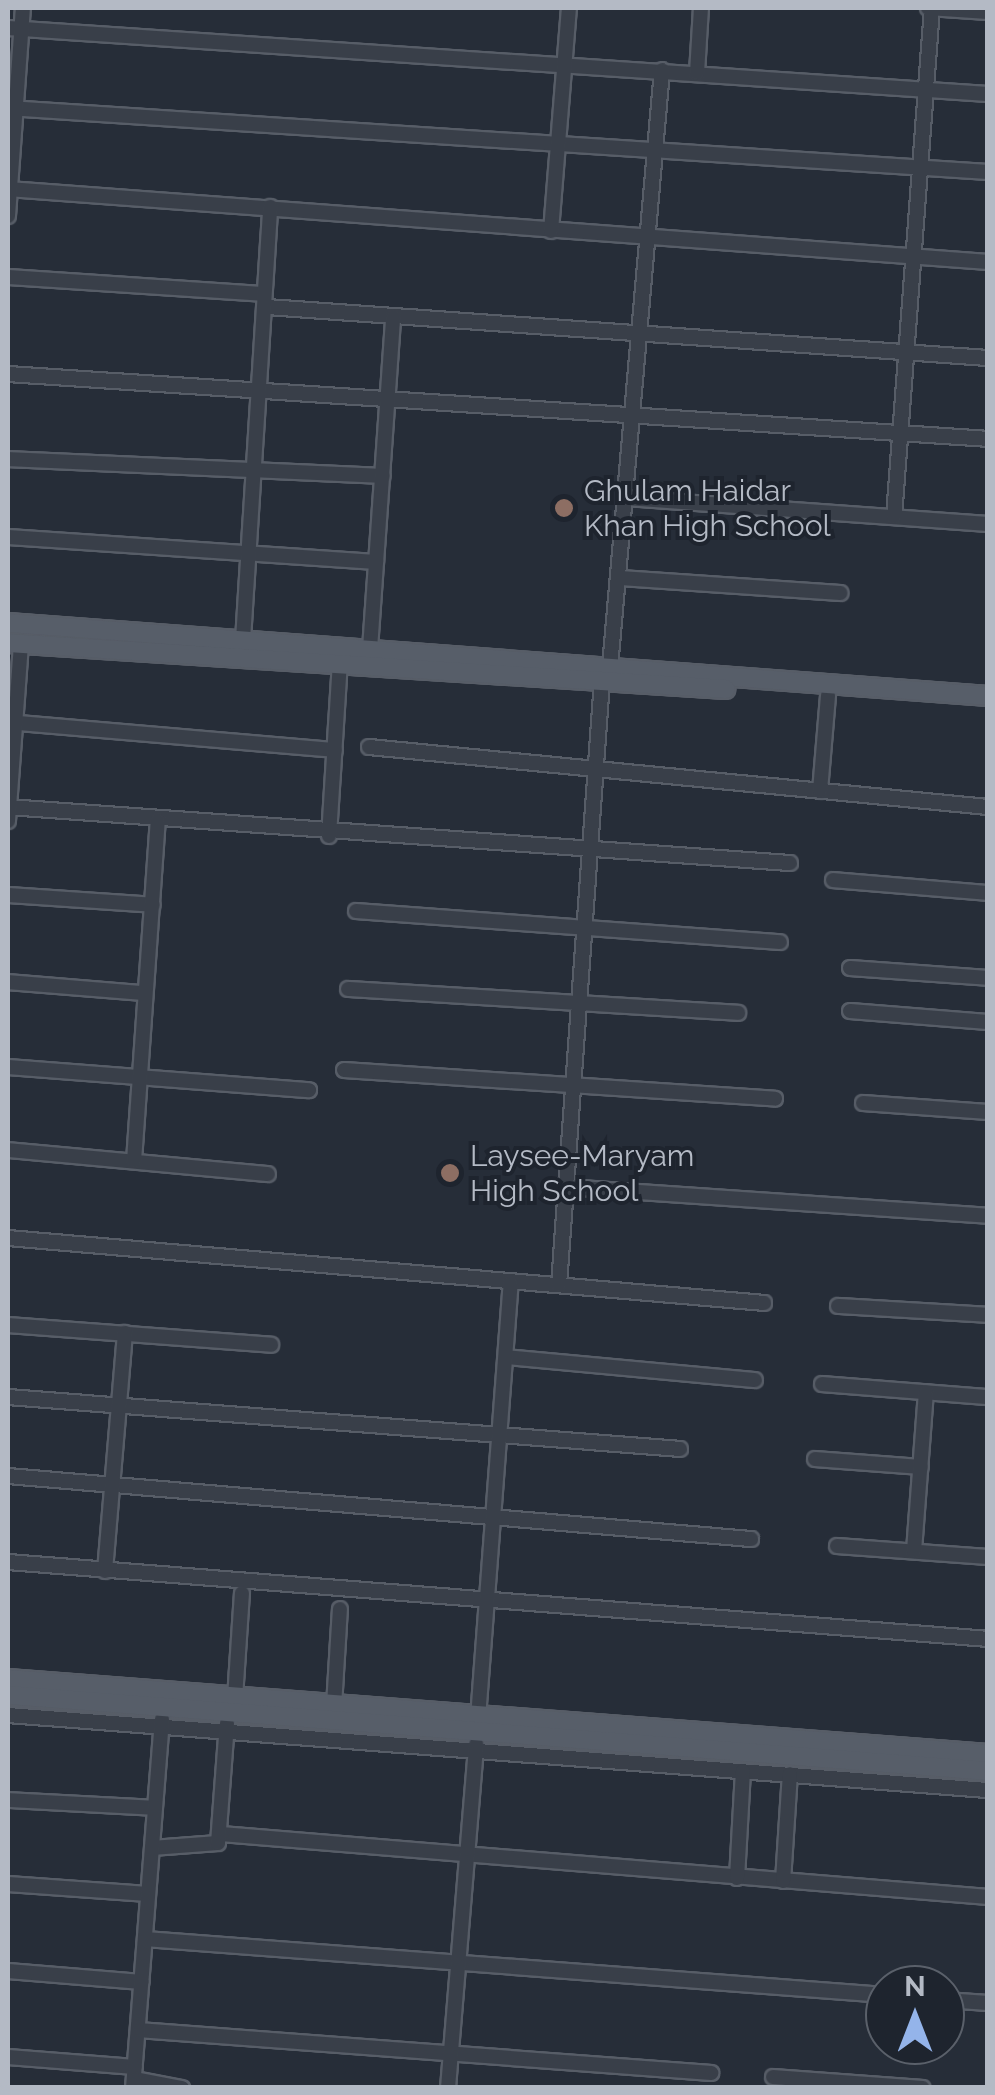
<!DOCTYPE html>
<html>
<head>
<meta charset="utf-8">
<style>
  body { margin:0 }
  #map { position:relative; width:995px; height:2095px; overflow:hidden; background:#262d38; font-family:Raleway,sans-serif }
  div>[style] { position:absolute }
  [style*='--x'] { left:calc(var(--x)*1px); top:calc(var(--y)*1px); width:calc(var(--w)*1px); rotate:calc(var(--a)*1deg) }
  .roads { filter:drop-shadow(2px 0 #575d67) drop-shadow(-2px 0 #575d67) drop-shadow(0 2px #575d67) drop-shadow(0 -2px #575d67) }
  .minor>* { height:14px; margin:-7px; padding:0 7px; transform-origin:7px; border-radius:7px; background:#393f49 }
  .major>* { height:18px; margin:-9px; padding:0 9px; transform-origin:9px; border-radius:9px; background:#575e69 }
  .dots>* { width:28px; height:28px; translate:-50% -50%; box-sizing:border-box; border:5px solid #1e242e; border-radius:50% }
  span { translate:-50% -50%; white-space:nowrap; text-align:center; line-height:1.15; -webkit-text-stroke:8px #1e242e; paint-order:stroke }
  .poi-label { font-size:30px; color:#b4bac5 }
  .left { translate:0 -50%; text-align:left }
  .frame { position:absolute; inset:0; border:10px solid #b4bac5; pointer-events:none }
  .north { position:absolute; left:865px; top:1965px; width:100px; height:100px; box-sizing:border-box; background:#1e242e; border:2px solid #5a606a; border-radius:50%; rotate:0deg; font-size:28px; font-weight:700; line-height:40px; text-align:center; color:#b4bac5 }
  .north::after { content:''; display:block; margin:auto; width:35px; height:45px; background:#94b4ea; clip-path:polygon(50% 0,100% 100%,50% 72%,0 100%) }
</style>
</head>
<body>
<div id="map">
  <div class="roads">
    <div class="minor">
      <div style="--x:928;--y:8;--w:60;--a:3.8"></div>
      <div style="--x:8;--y:28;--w:982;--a:3.85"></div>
      <div style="--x:697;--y:73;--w:65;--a:-86.5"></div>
      <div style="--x:8;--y:108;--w:982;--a:3.74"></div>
      <div style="--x:8;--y:189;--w:983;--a:4.26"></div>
      <div style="--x:8;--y:216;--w:209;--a:-85.9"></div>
      <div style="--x:551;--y:231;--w:224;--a:-85.4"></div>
      <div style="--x:8;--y:277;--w:255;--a:3.8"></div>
      <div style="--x:267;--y:307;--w:723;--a:4.05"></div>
      <div style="--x:8;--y:374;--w:982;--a:3.79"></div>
      <div style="--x:8;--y:459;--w:375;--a:2.6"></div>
      <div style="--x:626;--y:498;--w:363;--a:4.1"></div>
      <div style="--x:894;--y:517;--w:510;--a:-85.73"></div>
      <div style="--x:8;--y:537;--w:369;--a:3.9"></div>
      <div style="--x:620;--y:578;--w:221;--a:3.9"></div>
      <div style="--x:243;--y:640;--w:434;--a:-86.4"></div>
      <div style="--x:370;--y:649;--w:333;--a:-86"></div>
      <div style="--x:610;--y:667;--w:599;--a:-85.02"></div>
      <div style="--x:8;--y:722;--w:328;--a:4.9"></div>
      <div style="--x:369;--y:747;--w:622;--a:5.54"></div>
      <div style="--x:820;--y:791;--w:96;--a:-85.2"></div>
      <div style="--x:8;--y:807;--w:784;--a:4.1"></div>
      <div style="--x:8;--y:821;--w:177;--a:-85.8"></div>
      <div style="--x:329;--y:836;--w:173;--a:-86.4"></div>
      <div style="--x:833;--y:880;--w:156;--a:4.8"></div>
      <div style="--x:8;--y:895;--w:145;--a:3.9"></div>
      <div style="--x:356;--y:911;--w:425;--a:4.2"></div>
      <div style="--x:850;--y:968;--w:138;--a:4.1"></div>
      <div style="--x:8;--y:982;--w:135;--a:4.7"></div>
      <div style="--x:348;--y:989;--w:391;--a:3.5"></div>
      <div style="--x:850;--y:1011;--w:138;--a:4.6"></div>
      <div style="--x:8;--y:1067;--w:302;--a:4.4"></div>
      <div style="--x:344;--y:1070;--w:432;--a:3.8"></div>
      <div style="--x:863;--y:1103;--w:125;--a:4.1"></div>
      <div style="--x:8;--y:1150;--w:261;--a:5.3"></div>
      <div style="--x:134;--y:1161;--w:341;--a:-86"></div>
      <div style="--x:565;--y:1187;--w:424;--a:3.9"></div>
      <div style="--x:8;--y:1238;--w:759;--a:4.91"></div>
      <div style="--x:559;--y:1285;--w:606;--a:-85.93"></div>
      <div style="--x:838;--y:1306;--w:150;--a:3.4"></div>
      <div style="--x:8;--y:1325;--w:264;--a:4.3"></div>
      <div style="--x:506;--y:1357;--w:250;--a:5.3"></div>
      <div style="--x:822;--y:1384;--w:167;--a:4.5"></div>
      <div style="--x:8;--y:1397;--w:674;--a:4.42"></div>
      <div style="--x:815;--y:1459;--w:106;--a:4.3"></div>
      <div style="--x:8;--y:1476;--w:746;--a:4.85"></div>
      <div style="--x:837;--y:1546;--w:151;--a:4.2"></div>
      <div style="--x:914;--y:1551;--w:159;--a:-85.7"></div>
      <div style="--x:8;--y:1562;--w:983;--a:4.49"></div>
      <div style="--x:105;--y:1571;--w:239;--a:-85.2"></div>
      <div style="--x:235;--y:1698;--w:105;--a:-86.2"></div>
      <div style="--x:334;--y:1706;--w:97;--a:-86.5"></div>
      <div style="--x:8;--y:1715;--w:983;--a:4.38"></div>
      <div style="--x:478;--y:1718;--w:436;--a:-85.7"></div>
      <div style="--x:8;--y:1800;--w:147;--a:3.1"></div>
      <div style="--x:221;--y:1834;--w:770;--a:4.7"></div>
      <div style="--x:152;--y:1848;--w:66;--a:-4.3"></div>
      <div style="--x:218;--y:1843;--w:120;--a:-85.7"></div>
      <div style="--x:737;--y:1878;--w:107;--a:-86.8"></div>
      <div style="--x:783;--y:1881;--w:107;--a:-86.3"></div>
      <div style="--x:8;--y:1884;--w:140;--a:4.1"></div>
      <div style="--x:145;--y:1939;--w:742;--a:4.33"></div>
      <div style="--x:8;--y:1971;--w:134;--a:4.7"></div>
      <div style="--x:945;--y:2000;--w:43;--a:4"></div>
      <div style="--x:138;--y:2030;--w:575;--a:4.29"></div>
      <div style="--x:8;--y:2057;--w:127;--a:4.5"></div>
      <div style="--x:773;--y:2077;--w:150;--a:4.2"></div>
      <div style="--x:134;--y:2079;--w:49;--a:10.6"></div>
      <div style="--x:133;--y:2088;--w:370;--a:-85.5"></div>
      <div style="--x:448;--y:2088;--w:345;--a:-85.3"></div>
    </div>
    <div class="major">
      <div style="--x:8;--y:623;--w:983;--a:4.26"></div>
      <div style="--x:8;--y:643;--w:719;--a:3.67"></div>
      <div style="--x:8;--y:1679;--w:983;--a:4.38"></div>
      <div style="--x:8;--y:1695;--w:983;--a:4.43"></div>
    </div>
  </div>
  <div class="dots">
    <div style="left:564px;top:508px;background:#8d6e63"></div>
    <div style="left:450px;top:1173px;background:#8d6e63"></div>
  </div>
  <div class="poi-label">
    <span class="left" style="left:584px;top:508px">Ghulam Haidar<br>Khan High School</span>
    <span class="left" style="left:470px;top:1173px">Laysee-Maryam<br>High School</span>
  </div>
  <div class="frame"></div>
  <div class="north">N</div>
</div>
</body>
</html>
